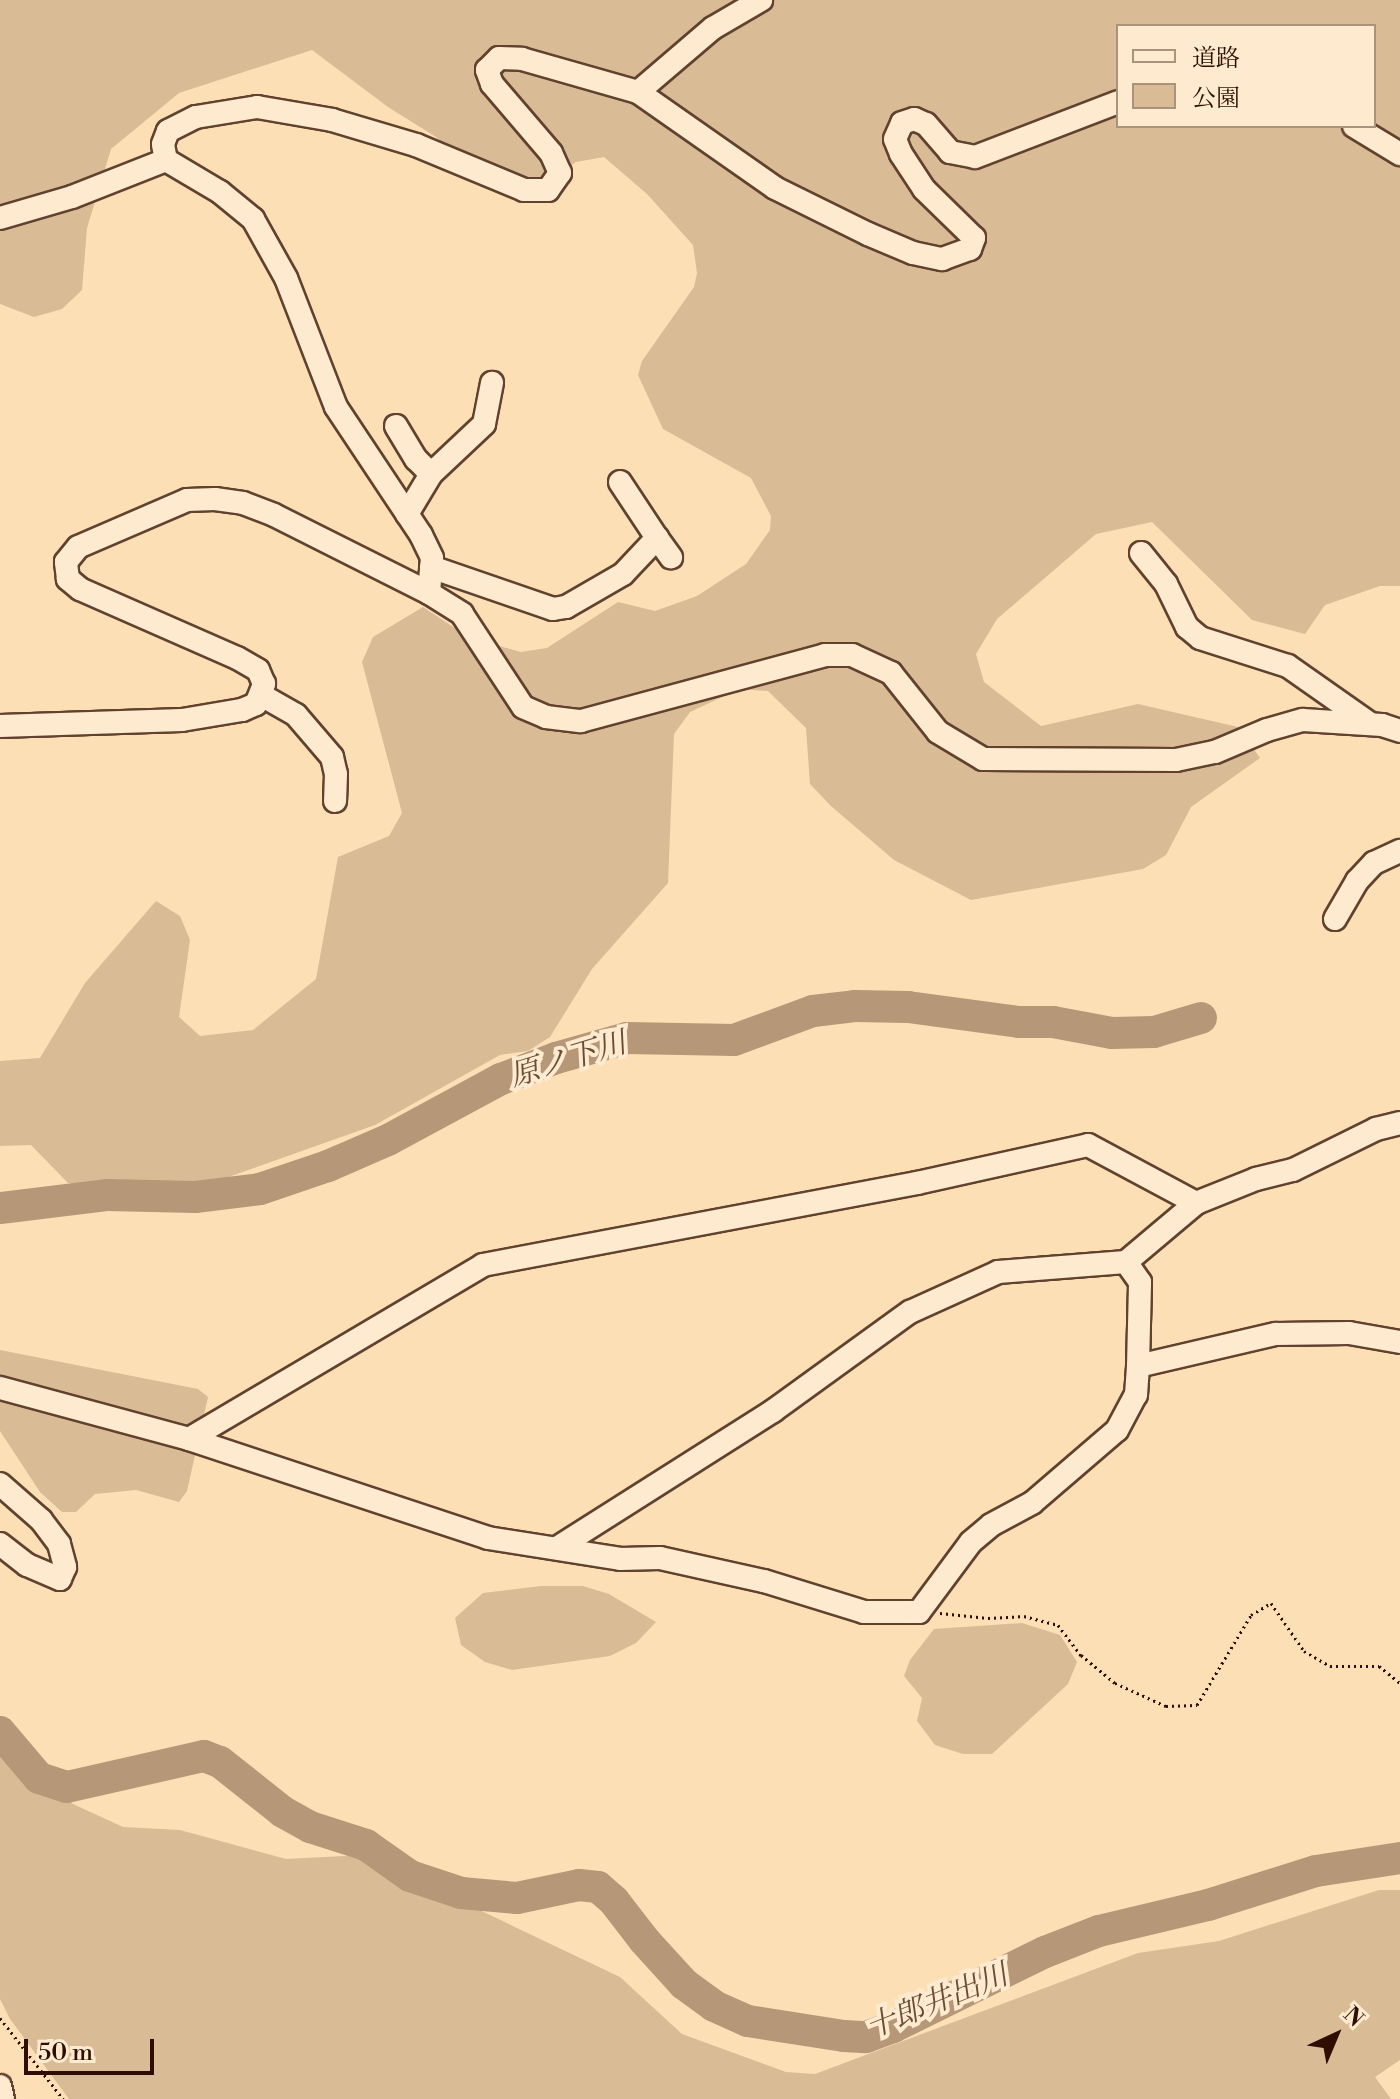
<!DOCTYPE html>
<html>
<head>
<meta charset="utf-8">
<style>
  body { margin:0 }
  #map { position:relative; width:1400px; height:2099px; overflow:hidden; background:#fcdfb5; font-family:"Libre Bodoni","Noto Serif JP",serif }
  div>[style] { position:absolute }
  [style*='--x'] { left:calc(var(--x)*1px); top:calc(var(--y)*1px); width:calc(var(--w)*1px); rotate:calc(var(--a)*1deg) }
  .green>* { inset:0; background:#d9bb96 }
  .river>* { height:32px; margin:-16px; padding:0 16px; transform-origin:16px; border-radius:16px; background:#b69878 }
  .path>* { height:3px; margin-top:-1.5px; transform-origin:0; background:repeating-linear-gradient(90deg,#2d0e01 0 2px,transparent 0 6px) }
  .roads { filter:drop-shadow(2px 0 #61422e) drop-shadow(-2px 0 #61422e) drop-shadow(0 2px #61422e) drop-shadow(0 -2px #61422e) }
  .minor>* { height:22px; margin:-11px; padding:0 11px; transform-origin:11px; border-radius:11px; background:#fdeacf }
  span { translate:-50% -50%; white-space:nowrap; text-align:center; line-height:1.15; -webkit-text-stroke:8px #fdeacf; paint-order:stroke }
  .water-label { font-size:30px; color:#6b4c37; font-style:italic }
  .legend { position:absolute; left:1116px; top:24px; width:260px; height:104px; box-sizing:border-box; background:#fdeacf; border:2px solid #aa927d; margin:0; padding:10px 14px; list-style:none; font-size:24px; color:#2d0e01 }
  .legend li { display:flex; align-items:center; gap:16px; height:40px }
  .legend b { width:40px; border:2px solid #aa927d }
  .north { position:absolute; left:1296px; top:1995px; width:80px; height:80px; -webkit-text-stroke:6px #fdeacf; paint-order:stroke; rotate:44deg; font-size:22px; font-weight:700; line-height:32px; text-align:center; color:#2d0e01 }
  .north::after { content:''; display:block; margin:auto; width:28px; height:36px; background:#2d0e01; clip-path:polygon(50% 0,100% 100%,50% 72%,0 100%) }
  .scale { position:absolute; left:24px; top:2039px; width:130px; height:36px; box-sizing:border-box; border:4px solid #2d0e01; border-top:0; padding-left:10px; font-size:24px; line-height:28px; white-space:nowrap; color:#2d0e01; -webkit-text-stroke:6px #fdeacf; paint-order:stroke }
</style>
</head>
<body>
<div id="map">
  <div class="green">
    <div style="clip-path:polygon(evenodd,0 0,1400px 0,1400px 586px,1380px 586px,1325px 605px,1305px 634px,1252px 620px,1152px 522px,1096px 534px,997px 619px,976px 654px,984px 682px,1041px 726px,1138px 704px,1238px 727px,1260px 758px,1191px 807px,1166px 855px,1143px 869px,971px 900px,894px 860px,831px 806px,810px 784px,806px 728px,768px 691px,739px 689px,690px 712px,674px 734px,668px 883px,592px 969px,550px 1037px,528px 1051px,500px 1055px,375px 1125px,175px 1196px,68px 1183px,31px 1145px,0 1146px,0 1061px,40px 1058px,85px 983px,156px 901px,180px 916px,190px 940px,179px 1017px,200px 1036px,253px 1030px,316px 979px,338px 857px,389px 836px,402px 813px,362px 662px,373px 637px,423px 607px,470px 638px,521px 652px,547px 648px,618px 602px,655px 611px,697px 596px,746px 564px,770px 530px,771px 516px,751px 478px,663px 429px,638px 375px,642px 361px,694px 287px,697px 273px,693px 245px,647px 194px,604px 157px,576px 162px,531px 190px,502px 195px,436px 137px,388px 107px,312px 50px,179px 93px,111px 149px,87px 228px,82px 290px,62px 309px,34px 317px,0 304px,0 0,1118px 26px,1374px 26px,1374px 126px,1118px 126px,1118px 26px)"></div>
    <div style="clip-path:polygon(0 1350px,198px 1389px,208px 1397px,187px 1491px,179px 1502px,136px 1490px,95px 1494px,76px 1512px,62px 1512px,40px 1492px,0 1431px)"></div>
    <div style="clip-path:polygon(541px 1586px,583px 1586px,609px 1594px,656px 1622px,636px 1643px,610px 1656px,512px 1670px,485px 1662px,461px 1645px,455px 1618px,483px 1593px)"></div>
    <div style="clip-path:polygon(1022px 1623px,1060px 1635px,1077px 1662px,1068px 1684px,992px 1754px,963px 1754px,935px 1745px,917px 1721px,922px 1698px,904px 1676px,910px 1660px,934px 1629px)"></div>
    <div style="clip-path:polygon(0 1744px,73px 1804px,123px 1827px,180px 1830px,286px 1859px,364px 1855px,620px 1977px,682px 2034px,786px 2072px,815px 2074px,1138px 1953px,1219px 1941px,1379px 1890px,1400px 1890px,1400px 2060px,1375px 2077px,1391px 2099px,69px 2099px,10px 2019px,0 1999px)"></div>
  </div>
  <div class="river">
    <div style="--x:0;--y:1208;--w:109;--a:-6.9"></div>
    <div style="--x:108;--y:1195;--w:87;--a:1.3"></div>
    <div style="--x:195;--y:1197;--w:65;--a:-7"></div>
    <div style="--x:260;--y:1189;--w:72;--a:-18.7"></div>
    <div style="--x:328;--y:1166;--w:65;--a:-23.4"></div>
    <div style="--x:388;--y:1140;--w:128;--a:-28.4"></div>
    <div style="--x:501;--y:1079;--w:59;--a:-20.9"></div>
    <div style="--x:556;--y:1058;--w:74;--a:-15.7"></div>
    <div style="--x:627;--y:1038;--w:107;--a:1.1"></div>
    <div style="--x:734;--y:1040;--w:84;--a:-20.2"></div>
    <div style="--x:813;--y:1011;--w:42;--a:-6.8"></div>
    <div style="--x:855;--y:1006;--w:53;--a:1.1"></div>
    <div style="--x:908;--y:1007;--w:112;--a:7.7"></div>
    <div style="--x:1019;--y:1022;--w:34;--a:0"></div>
    <div style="--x:1053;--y:1022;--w:60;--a:10.6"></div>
    <div style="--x:1112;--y:1033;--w:42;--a:-1.4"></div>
    <div style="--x:1154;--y:1032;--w:49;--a:-16.6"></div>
    <div style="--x:0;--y:1732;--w:60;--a:49.7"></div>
    <div style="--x:39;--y:1778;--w:29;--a:18"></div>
    <div style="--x:67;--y:1787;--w:140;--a:-12.8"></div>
    <div style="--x:204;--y:1756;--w:17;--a:21"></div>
    <div style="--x:220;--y:1762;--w:80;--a:38.4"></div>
    <div style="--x:283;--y:1812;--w:31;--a:29"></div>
    <div style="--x:310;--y:1827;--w:59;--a:17.8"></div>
    <div style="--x:366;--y:1845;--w:54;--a:35.2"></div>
    <div style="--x:410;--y:1876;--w:54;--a:18.4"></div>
    <div style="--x:461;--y:1893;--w:56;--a:5.1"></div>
    <div style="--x:517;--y:1898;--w:63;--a:-11.8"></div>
    <div style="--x:579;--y:1885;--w:19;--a:6"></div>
    <div style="--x:598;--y:1887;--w:21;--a:41"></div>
    <div style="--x:614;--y:1901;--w:49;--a:52.4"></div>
    <div style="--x:644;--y:1940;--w:59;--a:47.7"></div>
    <div style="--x:684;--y:1984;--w:37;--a:36"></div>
    <div style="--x:714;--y:2006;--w:37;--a:24"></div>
    <div style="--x:748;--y:2021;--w:97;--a:8.9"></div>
    <div style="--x:844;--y:2036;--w:22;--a:3"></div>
    <div style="--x:866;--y:2037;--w:29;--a:-20"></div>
    <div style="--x:893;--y:2027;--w:169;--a:-26.3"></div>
    <div style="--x:1045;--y:1952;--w:58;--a:-21.3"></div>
    <div style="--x:1099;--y:1931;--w:112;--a:-13.4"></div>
    <div style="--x:1208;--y:1905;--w:113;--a:-17.5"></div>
    <div style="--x:1316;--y:1871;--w:85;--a:-8.8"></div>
  </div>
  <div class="path">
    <div style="--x:940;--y:1613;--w:48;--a:5.9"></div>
    <div style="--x:988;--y:1618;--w:36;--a:-3"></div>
    <div style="--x:1024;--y:1616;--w:35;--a:15"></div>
    <div style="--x:1058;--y:1625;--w:38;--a:53"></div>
    <div style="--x:1081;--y:1655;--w:44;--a:39.5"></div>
    <div style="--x:1115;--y:1683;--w:56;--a:24.3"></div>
    <div style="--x:1166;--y:1706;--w:31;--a:-2"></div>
    <div style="--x:1197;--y:1705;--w:105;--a:-59"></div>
    <div style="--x:1251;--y:1615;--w:23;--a:-31"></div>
    <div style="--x:1271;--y:1603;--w:58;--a:55.5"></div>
    <div style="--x:1304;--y:1651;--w:30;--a:30"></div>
    <div style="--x:1330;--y:1666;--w:49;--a:0"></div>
    <div style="--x:1379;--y:1666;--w:27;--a:39"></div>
    <div style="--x:0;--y:2018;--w:103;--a:52.1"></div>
  </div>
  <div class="roads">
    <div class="minor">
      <div style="--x:638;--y:92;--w:99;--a:-40.5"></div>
      <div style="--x:713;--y:28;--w:56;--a:-30.3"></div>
      <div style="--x:1354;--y:126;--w:54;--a:31.3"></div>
      <div style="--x:166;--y:160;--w:16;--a:-101"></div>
      <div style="--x:163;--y:144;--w:14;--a:-69"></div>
      <div style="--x:168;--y:131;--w:31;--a:-27"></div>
      <div style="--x:196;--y:117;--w:62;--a:-9.3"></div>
      <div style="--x:257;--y:107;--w:76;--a:9.8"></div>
      <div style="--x:332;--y:120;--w:88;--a:16.6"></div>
      <div style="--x:416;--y:145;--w:117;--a:22.6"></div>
      <div style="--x:524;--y:190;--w:24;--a:0"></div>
      <div style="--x:548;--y:190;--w:21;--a:-55"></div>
      <div style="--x:560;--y:173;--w:22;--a:-114"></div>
      <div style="--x:551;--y:153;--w:91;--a:-130.5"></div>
      <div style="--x:492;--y:84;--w:15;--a:-110"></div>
      <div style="--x:487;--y:70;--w:17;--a:-45"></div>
      <div style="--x:499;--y:58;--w:23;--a:2"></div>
      <div style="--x:522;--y:59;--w:121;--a:15.9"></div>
      <div style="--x:638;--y:92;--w:167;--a:35"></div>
      <div style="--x:775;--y:188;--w:104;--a:26.3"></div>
      <div style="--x:868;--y:234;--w:49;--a:22.9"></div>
      <div style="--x:913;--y:253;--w:30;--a:12"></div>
      <div style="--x:942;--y:259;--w:30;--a:-20"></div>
      <div style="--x:970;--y:249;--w:12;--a:-70"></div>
      <div style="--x:974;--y:238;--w:70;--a:-135.6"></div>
      <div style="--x:924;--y:189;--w:42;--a:-123.3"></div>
      <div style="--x:901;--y:154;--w:16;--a:-112"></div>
      <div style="--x:895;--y:139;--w:17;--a:-66"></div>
      <div style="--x:902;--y:123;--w:13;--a:-18"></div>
      <div style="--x:914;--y:119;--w:13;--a:23"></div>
      <div style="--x:926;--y:124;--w:37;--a:49"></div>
      <div style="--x:950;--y:152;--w:25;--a:11"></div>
      <div style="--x:975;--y:157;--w:153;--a:-21"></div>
      <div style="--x:0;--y:218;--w:75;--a:-16.3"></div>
      <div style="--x:72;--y:197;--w:101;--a:-21.5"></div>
      <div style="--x:166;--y:160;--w:63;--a:30.7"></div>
      <div style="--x:220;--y:192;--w:43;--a:39.3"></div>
      <div style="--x:253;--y:219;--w:68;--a:60.8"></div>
      <div style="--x:286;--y:278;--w:138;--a:68.8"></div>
      <div style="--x:336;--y:407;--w:154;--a:56.4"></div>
      <div style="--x:421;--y:535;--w:25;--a:64"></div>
      <div style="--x:432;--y:558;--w:35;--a:95"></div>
      <div style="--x:396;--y:426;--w:39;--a:59"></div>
      <div style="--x:416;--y:459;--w:21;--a:45"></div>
      <div style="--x:407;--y:514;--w:47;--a:-59"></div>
      <div style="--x:431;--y:474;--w:73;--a:-43.3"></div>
      <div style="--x:484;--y:424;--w:42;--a:-79"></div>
      <div style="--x:657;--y:538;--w:24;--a:54"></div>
      <div style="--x:1141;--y:553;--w:40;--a:51"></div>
      <div style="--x:1166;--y:584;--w:48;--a:64"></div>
      <div style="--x:1187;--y:627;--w:17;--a:40"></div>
      <div style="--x:1200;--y:638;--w:92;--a:17.7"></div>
      <div style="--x:1288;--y:666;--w:99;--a:35.1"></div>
      <div style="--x:431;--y:567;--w:129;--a:19"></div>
      <div style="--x:553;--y:609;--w:13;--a:-9"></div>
      <div style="--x:566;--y:607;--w:66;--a:-30.1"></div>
      <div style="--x:623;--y:574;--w:50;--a:-46.6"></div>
      <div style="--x:657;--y:538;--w:67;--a:-123.5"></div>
      <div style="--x:261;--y:695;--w:40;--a:29.7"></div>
      <div style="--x:296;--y:715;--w:55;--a:49.4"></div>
      <div style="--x:332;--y:757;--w:17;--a:77"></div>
      <div style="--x:336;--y:774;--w:27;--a:92"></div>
      <div style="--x:0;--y:726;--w:182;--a:-1.9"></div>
      <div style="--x:182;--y:720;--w:61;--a:-9.5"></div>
      <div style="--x:242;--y:710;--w:15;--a:-23"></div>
      <div style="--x:256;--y:704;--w:22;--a:-68"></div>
      <div style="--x:264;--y:684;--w:15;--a:-113"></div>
      <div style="--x:258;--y:670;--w:24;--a:-150"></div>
      <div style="--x:237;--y:658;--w:171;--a:-156.3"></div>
      <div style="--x:80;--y:589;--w:16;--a:-140"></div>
      <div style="--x:68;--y:579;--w:17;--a:-97"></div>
      <div style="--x:66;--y:562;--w:19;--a:-51"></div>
      <div style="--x:78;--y:547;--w:119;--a:-23.3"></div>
      <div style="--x:187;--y:500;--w:28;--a:-2"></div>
      <div style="--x:215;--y:499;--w:28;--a:8"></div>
      <div style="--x:243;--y:503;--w:33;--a:21"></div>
      <div style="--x:274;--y:515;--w:174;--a:26.7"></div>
      <div style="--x:429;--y:593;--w:39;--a:32"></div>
      <div style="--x:462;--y:614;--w:111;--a:56.7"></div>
      <div style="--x:523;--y:707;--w:25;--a:23"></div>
      <div style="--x:546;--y:717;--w:35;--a:7"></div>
      <div style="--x:581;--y:721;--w:253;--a:-15.1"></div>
      <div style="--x:825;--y:655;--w:27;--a:0"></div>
      <div style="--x:852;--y:655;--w:43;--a:24.8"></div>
      <div style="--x:891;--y:673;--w:75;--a:51.5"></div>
      <div style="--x:938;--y:732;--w:52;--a:31"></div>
      <div style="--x:983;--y:759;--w:193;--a:0.3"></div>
      <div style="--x:1176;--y:760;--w:40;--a:-12"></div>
      <div style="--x:1215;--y:752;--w:56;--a:-22.9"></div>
      <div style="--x:1267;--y:730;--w:37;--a:-16"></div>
      <div style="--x:1303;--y:720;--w:79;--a:3.6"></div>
      <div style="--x:1382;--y:725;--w:19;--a:18"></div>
      <div style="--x:1335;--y:919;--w:44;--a:-59.9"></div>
      <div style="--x:1357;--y:881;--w:25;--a:-47"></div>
      <div style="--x:1374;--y:863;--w:29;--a:-25"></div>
      <div style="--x:1138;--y:1366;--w:142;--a:-13.1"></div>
      <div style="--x:1276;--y:1334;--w:73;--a:-0.8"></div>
      <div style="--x:1349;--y:1333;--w:52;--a:10"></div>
      <div style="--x:0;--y:1388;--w:196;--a:15.1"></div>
      <div style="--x:189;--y:1439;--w:315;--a:18.3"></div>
      <div style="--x:488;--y:1538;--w:134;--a:9"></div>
      <div style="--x:620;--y:1559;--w:40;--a:-1.4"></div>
      <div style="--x:660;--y:1558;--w:107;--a:12.5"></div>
      <div style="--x:764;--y:1581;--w:105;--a:17.2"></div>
      <div style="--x:864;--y:1612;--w:55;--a:0"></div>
      <div style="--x:919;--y:1612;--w:87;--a:-53.4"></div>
      <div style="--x:971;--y:1542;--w:26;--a:-40"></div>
      <div style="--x:991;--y:1525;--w:47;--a:-28.2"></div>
      <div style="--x:1032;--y:1503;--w:112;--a:-40.7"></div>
      <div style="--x:1117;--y:1430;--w:40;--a:-62"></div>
      <div style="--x:1136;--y:1395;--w:29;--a:-86"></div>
      <div style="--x:1138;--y:1366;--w:84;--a:-88.6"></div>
      <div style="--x:1140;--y:1282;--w:24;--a:-125"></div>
      <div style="--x:189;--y:1439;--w:342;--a:-30.6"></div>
      <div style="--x:483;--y:1265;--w:442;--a:-10.7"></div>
      <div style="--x:917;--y:1183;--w:175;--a:-12.5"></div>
      <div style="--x:1088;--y:1145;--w:123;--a:28.2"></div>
      <div style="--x:0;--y:1484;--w:55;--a:41.3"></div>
      <div style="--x:41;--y:1520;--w:30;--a:53"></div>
      <div style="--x:59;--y:1544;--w:24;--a:75"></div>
      <div style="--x:65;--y:1567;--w:13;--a:113"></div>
      <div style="--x:60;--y:1579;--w:36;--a:-157"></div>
      <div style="--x:27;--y:1565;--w:34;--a:-142"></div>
      <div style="--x:557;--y:1548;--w:256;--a:-32.4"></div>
      <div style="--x:773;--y:1411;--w:169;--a:-35.9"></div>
      <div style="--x:910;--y:1312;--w:97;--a:-24.4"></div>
      <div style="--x:998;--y:1272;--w:128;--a:-4.5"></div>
      <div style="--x:1126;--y:1262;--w:92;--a:-40.1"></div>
      <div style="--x:1196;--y:1203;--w:65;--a:-21.8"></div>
      <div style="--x:1256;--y:1179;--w:38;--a:-14"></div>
      <div style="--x:1293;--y:1170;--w:93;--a:-26.3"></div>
      <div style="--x:1376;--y:1129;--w:25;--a:-14"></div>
      <div style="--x:0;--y:2086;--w:13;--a:77"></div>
    </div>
  </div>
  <div class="water-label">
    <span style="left:568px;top:1060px;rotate:-17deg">原ノ下川</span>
    <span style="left:937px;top:2002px;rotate:-22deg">十郎井出川</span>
  </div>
  <ul class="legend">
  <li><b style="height:10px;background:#fdeacf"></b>道路</li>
  <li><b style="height:22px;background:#d9bb96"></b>公園</li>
  </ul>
  <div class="north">N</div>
  <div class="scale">50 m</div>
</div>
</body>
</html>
